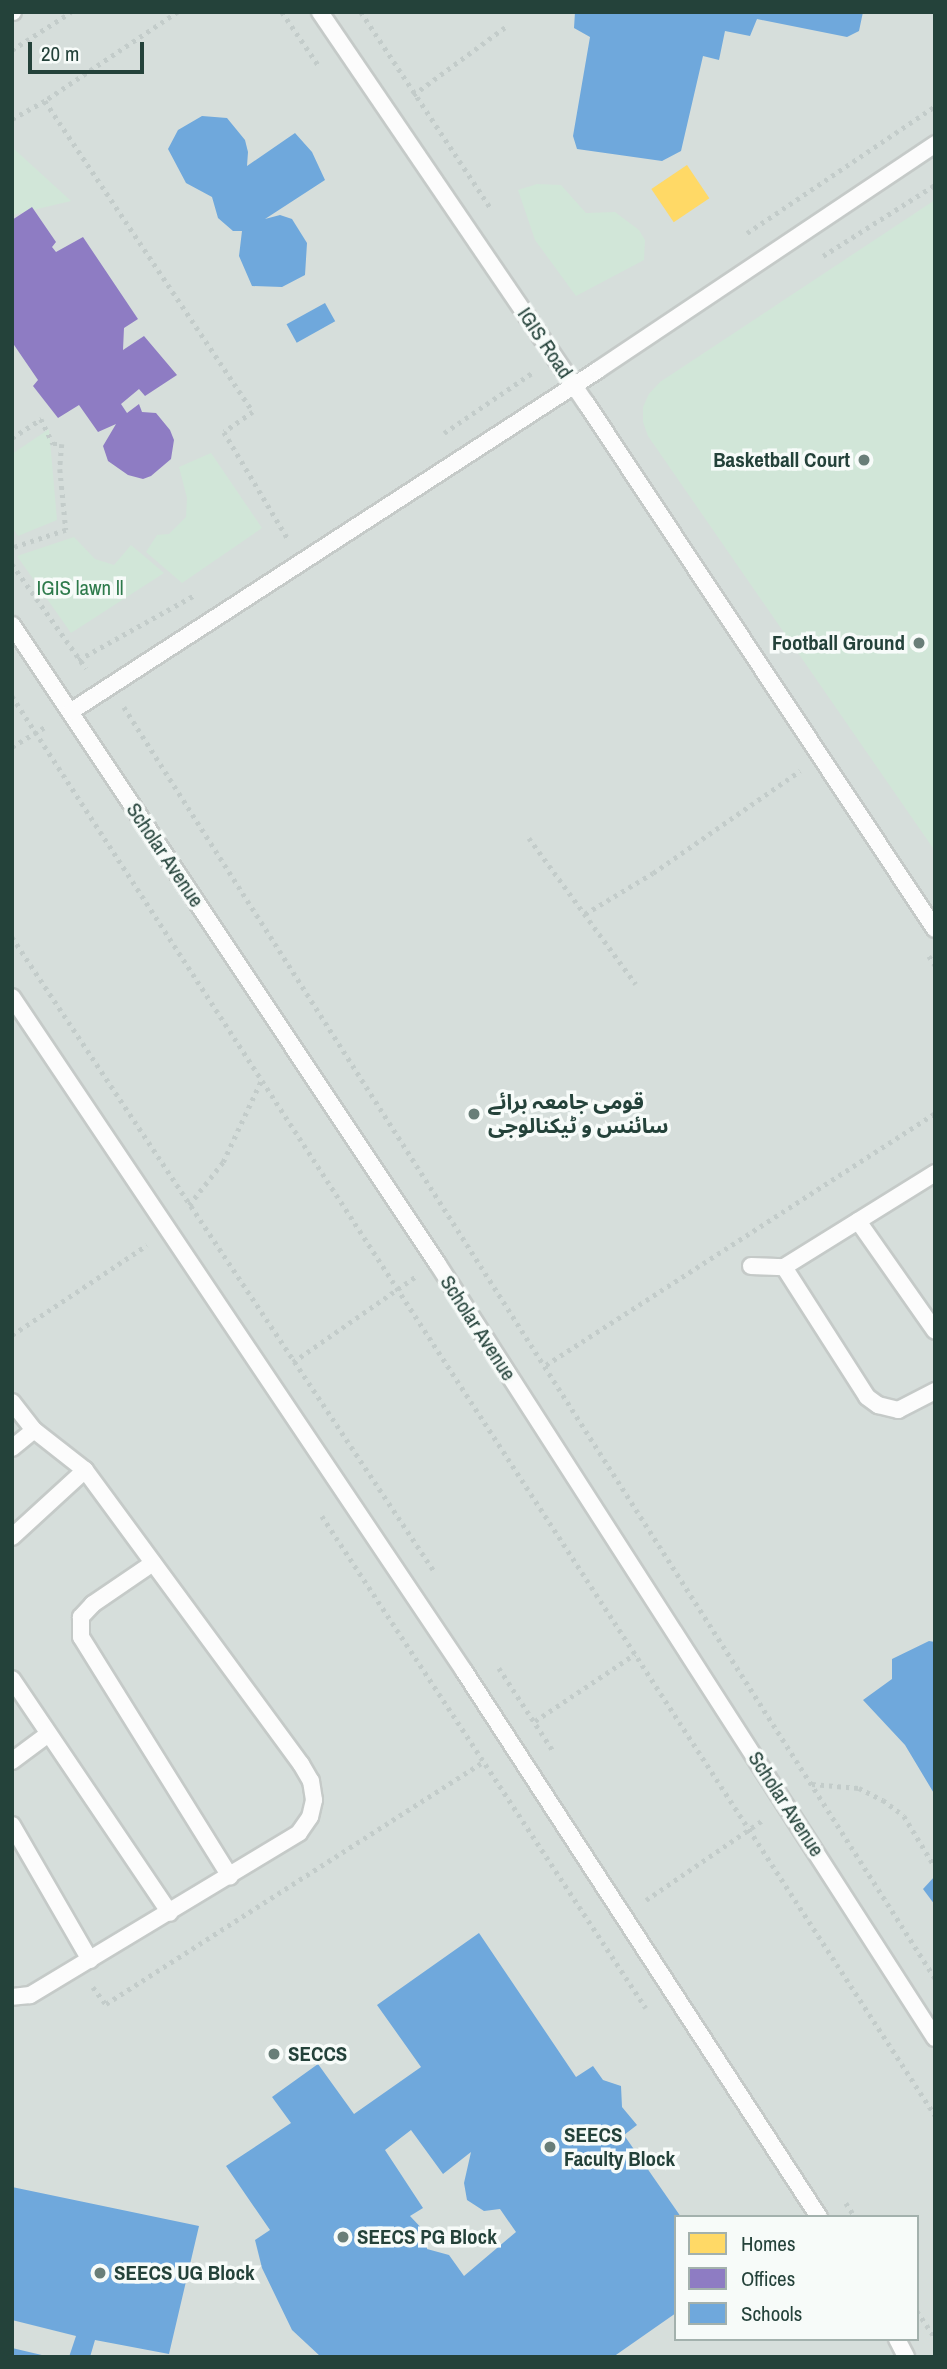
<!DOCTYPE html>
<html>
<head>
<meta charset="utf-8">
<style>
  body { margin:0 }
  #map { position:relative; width:947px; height:2369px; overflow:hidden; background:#e8edeb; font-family:"Archivo Narrow","Noto Sans Arabic",sans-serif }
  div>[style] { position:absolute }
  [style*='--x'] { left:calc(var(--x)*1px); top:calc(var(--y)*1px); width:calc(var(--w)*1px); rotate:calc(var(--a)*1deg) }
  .built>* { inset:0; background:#d6dedb }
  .green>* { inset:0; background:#d1e6d8 }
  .homes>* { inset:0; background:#ffd966; transform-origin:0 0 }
  .offices>* { inset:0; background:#8e7cc3 }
  .schools>* { inset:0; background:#6fa8dc; transform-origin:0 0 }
  .path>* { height:4.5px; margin-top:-2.25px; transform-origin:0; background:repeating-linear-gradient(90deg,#c3ccca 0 3.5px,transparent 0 8.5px) }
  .roads { filter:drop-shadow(2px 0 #c5cac8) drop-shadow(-2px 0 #c5cac8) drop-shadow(0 2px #c5cac8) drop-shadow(0 -2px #c5cac8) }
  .lane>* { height:16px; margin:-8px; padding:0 8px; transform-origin:8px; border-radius:8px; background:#fcfcfc }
  .dots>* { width:19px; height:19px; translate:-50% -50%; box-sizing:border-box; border:4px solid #f7fbf9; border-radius:50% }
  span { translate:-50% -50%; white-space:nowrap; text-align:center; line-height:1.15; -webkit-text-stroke:7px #f7fbf9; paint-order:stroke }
  .street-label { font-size:21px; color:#24423a }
  .poi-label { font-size:21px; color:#24423a; font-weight:700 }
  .right { translate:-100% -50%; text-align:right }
  .left { translate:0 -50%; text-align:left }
  .park-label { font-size:21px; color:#2d7a4b }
  .frame { position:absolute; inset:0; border:14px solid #24423a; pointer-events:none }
  .legend { position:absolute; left:674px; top:2215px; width:245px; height:126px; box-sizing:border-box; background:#f7fbf9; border:2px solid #a3b1ad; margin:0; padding:9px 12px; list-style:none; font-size:21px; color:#24423a }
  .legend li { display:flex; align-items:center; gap:14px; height:35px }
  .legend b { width:35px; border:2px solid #a3b1ad }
  .scale { position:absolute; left:28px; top:42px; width:116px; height:32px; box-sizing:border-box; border:4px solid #24423a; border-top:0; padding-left:9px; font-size:21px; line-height:24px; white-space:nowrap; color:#24423a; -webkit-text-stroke:5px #f7fbf9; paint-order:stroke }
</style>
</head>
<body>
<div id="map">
  <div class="built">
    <div style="clip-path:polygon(evenodd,12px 12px,935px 12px,935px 2357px,12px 2357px,12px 12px,676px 2217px,917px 2217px,917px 2339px,676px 2339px,676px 2217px)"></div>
  </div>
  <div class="green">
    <div style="clip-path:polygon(12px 147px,71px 201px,12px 215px)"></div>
    <div style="clip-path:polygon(537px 184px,561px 185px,586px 213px,615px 212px,639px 230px,645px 240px,644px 260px,576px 296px,535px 240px,518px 190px)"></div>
    <div style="clip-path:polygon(935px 200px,935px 851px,648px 436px,643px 422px,643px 407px,649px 394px,660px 382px)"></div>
    <div style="clip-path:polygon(49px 429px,57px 520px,18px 536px,12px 527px,12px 454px)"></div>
    <div style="clip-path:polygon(211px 453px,262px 528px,182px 583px,146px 552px,157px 535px,169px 534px,186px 517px,187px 498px,179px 467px)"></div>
    <div style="clip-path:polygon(74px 537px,95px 559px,114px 565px,131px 545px,164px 573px,71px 633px,17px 556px)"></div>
  </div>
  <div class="homes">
    <div style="left:687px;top:165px;width:40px;height:43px;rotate:56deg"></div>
  </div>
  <div class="offices">
    <div style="clip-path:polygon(32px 207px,56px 242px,52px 247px,56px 252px,83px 237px,138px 319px,124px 328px,123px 350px,144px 336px,177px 375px,145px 396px,139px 389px,121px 404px,127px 413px,139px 404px,142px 412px,156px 413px,170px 430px,174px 440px,171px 459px,151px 476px,143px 479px,128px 475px,108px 461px,103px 446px,116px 424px,98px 432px,79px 405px,58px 418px,33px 386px,38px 380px,12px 342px,12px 220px)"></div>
  </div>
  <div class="schools">
    <div style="clip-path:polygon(575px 12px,863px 12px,859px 31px,847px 37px,757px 19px,750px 36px,725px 31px,719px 60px,703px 56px,681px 151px,662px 161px,577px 149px,573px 136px,590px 37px,574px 28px)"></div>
    <div style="clip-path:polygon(202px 116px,227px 118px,245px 140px,248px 152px,247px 166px,295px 133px,312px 152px,325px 180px,265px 219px,280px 215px,292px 219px,307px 243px,305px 275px,282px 287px,252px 286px,239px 256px,242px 231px,233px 231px,218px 218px,212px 197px,186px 183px,168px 149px,178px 130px)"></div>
    <div style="left:325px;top:303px;width:21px;height:44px;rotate:61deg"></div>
    <div style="clip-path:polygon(929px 1641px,935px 1642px,935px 1795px,905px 1745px,863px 1700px,892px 1679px,892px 1659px)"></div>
    <div style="clip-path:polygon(935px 1876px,935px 1905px,923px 1889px)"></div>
    <div style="clip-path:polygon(evenodd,479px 1933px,576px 2077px,593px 2066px,603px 2080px,621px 2086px,622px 2107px,637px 2125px,624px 2135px,681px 2217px,676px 2217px,676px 2313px,613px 2357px,321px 2357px,292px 2330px,262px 2268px,255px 2240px,270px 2230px,226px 2166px,291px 2123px,272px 2097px,318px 2064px,354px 2114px,421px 2067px,377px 2005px,479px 1933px,411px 2130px,443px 2174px,471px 2152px,464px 2183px,467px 2200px,484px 2211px,500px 2209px,516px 2232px,464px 2276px,449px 2255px,427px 2249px,427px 2234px,410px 2216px,423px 2208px,385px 2150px,411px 2130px)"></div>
    <div style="clip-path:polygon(12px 2187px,199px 2226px,169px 2354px,95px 2340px,90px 2357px,69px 2357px,76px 2336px,12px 2320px)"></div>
    <div style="clip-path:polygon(12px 2348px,46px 2356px,45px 2357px,12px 2357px)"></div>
  </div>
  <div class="path">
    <div style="--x:178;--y:12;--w:160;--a:146.2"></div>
    <div style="--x:45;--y:101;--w:374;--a:56.2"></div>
    <div style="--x:253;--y:412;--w:35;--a:145"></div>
    <div style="--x:224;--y:432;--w:125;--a:59.1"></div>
    <div style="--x:282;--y:12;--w:65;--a:55.6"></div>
    <div style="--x:361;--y:12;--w:234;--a:56.5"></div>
    <div style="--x:12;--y:50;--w:70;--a:-32.8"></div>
    <div style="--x:413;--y:95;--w:118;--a:-36.4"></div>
    <div style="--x:12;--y:119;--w:38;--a:-29"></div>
    <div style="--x:747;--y:233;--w:227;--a:-34"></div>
    <div style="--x:823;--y:256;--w:133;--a:-32.4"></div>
    <div style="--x:444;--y:433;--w:107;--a:-34.3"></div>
    <div style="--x:12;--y:438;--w:35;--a:-33"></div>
    <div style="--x:41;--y:419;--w:28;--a:64"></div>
    <div style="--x:53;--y:444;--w:9;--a:0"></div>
    <div style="--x:62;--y:444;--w:25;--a:95"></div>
    <div style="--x:60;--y:469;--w:61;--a:84.4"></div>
    <div style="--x:66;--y:530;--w:57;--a:161.6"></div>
    <div style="--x:12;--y:564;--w:128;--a:54.6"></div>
    <div style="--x:78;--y:660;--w:132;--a:-29.1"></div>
    <div style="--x:12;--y:696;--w:1693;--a:56.96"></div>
    <div style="--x:124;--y:707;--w:1508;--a:57.46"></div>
    <div style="--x:12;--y:747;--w:42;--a:-31.4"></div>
    <div style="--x:529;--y:838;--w:181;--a:53.8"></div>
    <div style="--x:585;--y:914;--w:79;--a:-31.1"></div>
    <div style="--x:653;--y:873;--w:179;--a:-34.8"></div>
    <div style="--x:12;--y:937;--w:762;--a:56.35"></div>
    <div style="--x:929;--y:956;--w:11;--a:56"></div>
    <div style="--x:189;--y:1205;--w:55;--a:-51.7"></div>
    <div style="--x:223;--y:1162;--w:89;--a:-64.9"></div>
    <div style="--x:12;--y:1335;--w:162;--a:-33.7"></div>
    <div style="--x:293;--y:1362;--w:149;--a:-34.9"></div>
    <div style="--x:546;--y:1365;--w:463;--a:-32.9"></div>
    <div style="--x:322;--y:1516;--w:589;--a:56.63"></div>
    <div style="--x:499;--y:1668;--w:100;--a:56.8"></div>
    <div style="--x:535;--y:1721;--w:120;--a:-33.8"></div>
    <div style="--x:812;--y:1784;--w:47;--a:4.9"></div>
    <div style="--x:859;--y:1788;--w:27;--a:27"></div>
    <div style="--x:883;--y:1800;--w:26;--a:37"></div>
    <div style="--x:904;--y:1816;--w:60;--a:58.7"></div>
    <div style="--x:646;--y:1900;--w:142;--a:-34.4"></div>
    <div style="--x:93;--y:1987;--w:21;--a:53"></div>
    <div style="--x:106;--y:2004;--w:449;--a:-32.7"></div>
    <div style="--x:846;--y:2203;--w:17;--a:57"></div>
    <div style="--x:917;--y:2311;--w:32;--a:56"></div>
  </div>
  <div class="roads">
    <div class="lane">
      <div style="--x:12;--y:12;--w:1;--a:0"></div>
      <div style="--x:320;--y:12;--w:473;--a:55.8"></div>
      <div style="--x:586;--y:403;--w:631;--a:56.44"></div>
      <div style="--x:12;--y:625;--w:767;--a:56.33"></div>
      <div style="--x:437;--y:1263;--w:921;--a:57.28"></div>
      <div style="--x:70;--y:712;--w:629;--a:-32.93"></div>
      <div style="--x:598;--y:370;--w:406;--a:-33.8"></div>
      <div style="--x:12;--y:997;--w:812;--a:56.15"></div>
      <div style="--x:464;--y:1671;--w:651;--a:56.97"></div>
      <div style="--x:858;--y:1221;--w:134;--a:55"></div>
      <div style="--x:751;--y:1266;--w:33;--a:2"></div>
      <div style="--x:784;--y:1267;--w:178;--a:-31.9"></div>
      <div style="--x:784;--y:1267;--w:154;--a:57.4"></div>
      <div style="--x:867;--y:1397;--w:14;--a:36"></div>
      <div style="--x:878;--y:1405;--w:21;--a:14"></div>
      <div style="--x:898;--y:1410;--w:42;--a:-27.2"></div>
      <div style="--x:12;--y:1402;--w:36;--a:52"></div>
      <div style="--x:34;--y:1430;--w:65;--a:38.1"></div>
      <div style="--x:85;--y:1470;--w:365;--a:53.7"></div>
      <div style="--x:301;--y:1764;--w:20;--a:60"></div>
      <div style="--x:311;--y:1781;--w:19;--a:81"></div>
      <div style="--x:314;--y:1800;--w:17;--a:103"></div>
      <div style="--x:310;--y:1817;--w:19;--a:125"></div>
      <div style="--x:299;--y:1833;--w:314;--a:148.9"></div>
      <div style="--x:30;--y:1995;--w:18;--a:174"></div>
      <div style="--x:12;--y:1448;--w:28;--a:-39"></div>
      <div style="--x:12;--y:1537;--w:99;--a:-42.5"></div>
      <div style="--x:153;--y:1563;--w:73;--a:145.7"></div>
      <div style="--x:93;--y:1604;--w:18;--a:133"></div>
      <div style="--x:81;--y:1617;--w:20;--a:90"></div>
      <div style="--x:81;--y:1637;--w:282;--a:58.1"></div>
      <div style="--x:12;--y:1679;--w:282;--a:56"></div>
      <div style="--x:12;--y:1761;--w:44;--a:-36.6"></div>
      <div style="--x:12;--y:1825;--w:156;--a:60"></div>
      <div style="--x:897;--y:2339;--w:20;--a:63"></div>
    </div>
  </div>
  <div class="dots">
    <div style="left:864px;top:460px;background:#697e78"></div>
    <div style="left:919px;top:643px;background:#697e78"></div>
    <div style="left:474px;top:1114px;background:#697e78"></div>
    <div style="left:274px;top:2054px;background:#697e78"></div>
    <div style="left:550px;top:2147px;background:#697e78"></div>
    <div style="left:343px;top:2237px;background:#697e78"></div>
    <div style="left:100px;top:2273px;background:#697e78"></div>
  </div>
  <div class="street-label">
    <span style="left:545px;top:343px;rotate:56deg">IGIS Road</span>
    <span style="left:165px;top:855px;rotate:56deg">Scholar Avenue</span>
    <span style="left:478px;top:1328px;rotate:57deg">Scholar Avenue</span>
    <span style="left:786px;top:1804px;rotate:57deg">Scholar Avenue</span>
  </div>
  <div class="poi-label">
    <span class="right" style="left:850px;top:460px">Basketball Court</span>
    <span class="right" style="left:905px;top:643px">Football Ground</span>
    <span class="left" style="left:488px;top:1114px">قومی جامعہ برائے<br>سائنس و ٹیکنالوجی</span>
    <span class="left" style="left:288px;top:2054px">SECCS</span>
    <span class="left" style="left:564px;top:2147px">SEECS<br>Faculty Block</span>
    <span class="left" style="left:357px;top:2237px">SEECS PG Block</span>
    <span class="left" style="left:114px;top:2273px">SEECS UG Block</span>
  </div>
  <div class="park-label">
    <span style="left:80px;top:588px">IGIS lawn ll</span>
  </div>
  <div class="frame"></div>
  <ul class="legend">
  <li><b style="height:19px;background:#ffd966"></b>Homes</li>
  <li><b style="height:19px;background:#8e7cc3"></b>Offices</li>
  <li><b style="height:19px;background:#6fa8dc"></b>Schools</li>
  </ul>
  <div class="scale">20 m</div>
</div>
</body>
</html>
